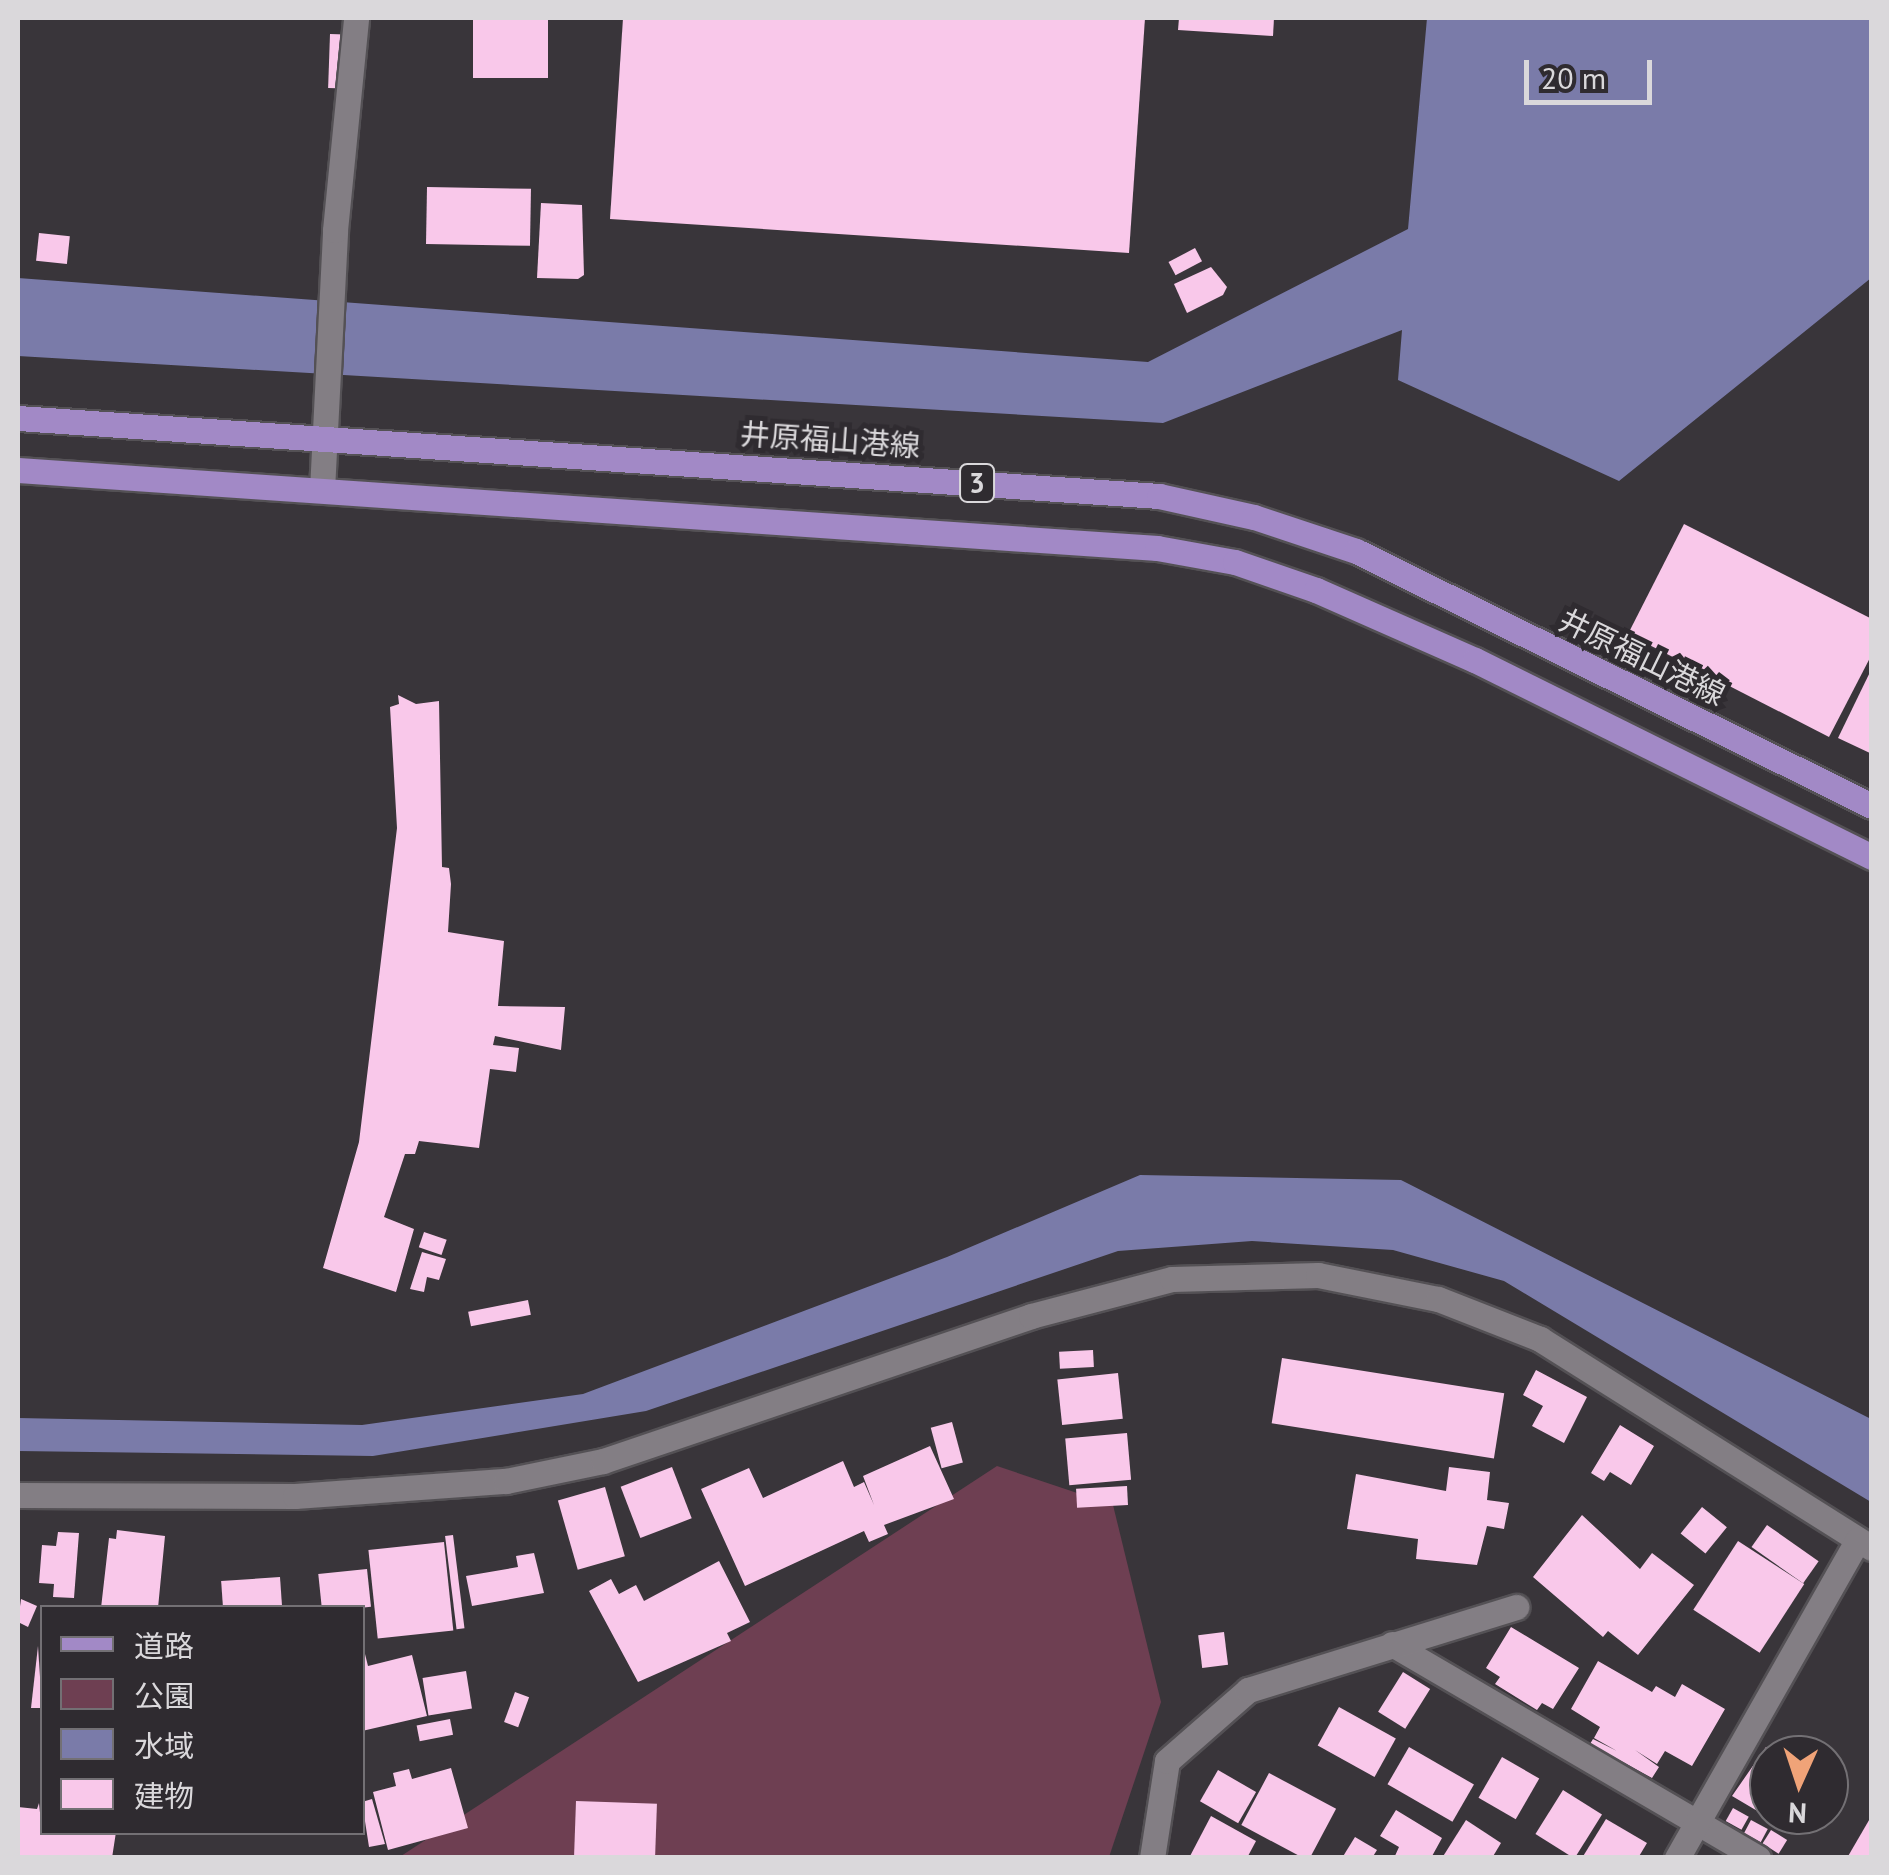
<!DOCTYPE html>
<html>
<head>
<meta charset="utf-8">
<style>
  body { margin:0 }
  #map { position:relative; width:1889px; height:1875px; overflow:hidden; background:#39353a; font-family:"PT Sans","Noto Sans JP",sans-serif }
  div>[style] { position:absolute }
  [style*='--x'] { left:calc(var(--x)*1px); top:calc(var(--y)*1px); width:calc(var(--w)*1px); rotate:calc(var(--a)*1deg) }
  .green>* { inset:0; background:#6e3f52 }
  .water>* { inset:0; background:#7a7ba9 }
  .building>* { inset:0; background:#f9c8ea; transform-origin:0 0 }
  .roads { filter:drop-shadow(2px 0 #545155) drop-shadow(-2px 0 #545155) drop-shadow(0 2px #545155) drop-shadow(0 -2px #545155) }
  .minor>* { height:25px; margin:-12.5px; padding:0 12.5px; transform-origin:12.5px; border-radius:12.5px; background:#837e84 }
  .major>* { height:25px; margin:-12.5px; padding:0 12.5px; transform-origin:12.5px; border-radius:12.5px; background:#a289c6 }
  span { translate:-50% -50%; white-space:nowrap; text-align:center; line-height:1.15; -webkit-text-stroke:10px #2f2b30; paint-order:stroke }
  .shield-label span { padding:2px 8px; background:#2f2b30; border:2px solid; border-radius:8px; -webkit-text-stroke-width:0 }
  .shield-label { font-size:28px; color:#dad8db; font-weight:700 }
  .street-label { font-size:30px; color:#dad8db }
  .frame { position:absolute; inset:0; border:20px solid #dad8db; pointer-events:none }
  .legend { position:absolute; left:40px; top:1605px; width:325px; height:230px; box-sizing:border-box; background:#2f2b30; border:2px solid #737074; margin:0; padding:12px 18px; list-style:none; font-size:30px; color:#dad8db }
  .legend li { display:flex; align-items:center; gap:20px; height:50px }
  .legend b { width:50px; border:2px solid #737074 }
  .north { position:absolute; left:1749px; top:1735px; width:100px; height:100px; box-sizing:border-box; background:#2f2b30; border:2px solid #737074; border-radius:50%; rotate:183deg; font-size:28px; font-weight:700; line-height:40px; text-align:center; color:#dad8db }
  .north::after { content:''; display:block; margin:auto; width:35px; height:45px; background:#f0a378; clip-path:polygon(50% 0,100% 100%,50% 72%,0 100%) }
  .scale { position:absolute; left:1524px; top:60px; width:128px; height:45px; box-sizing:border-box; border:5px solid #dad8db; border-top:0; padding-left:12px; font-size:30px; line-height:35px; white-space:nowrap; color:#dad8db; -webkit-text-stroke:8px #2f2b30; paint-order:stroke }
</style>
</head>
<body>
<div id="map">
  <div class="green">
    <div style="clip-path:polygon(997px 1466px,1113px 1505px,1161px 1702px,1109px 1857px,398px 1858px)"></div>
  </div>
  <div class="water">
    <div style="clip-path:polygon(1427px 18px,1871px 18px,1871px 278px,1619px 481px,1398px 380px,1402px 330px,1163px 423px,18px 356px,18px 278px,1148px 362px,1408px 229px)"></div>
    <div style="clip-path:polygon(1140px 1175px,1401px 1180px,1871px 1419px,1871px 1502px,1504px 1281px,1393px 1250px,1252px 1241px,1118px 1251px,646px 1411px,373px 1456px,18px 1451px,18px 1418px,362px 1425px,583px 1394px,947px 1257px)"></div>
  </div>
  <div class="building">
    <div style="left:473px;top:18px;width:75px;height:60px"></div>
    <div style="clip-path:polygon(623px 18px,1145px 18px,1129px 253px,610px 219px)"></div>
    <div style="clip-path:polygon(1179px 18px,1274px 18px,1273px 36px,1178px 30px)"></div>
    <div style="left:330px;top:34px;width:24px;height:54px;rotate:2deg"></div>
    <div style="left:427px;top:187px;width:104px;height:57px;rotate:1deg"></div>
    <div style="clip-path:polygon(541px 203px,582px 205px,584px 275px,578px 279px,537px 278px)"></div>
    <div style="left:39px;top:233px;width:31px;height:28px;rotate:6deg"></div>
    <div style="left:1195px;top:248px;width:15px;height:30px;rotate:62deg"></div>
    <div style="clip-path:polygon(1211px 267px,1227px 287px,1223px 295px,1187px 313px,1174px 284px)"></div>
    <div style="clip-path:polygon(1684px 524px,1872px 619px,1872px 654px,1829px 737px,1628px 634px)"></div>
    <div style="clip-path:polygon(1872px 668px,1872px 754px,1838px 738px)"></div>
    <div style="clip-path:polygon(398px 695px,416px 704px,439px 701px,442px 867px,449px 868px,451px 884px,448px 932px,504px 941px,498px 1006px,565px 1007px,561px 1050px,495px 1036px,493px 1045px,519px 1048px,516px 1072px,490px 1069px,479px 1148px,419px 1141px,415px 1154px,405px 1154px,384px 1217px,414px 1229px,396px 1292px,323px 1268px,359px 1142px,397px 828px,390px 707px,399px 704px)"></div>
    <div style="left:424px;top:1232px;width:24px;height:16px;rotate:19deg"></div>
    <div style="clip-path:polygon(422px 1252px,446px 1259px,439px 1280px,427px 1277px,424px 1292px,410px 1289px)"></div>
    <div style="left:528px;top:1300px;width:15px;height:61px;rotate:79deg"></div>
    <div style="left:1093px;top:1350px;width:17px;height:34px;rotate:87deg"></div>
    <div style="left:1282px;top:1358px;width:225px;height:66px;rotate:9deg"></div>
    <div style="clip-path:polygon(1536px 1370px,1587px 1397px,1564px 1443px,1532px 1426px,1543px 1406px,1523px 1395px)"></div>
    <div style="left:1118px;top:1373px;width:46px;height:61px;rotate:84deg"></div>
    <div style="left:952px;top:1422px;width:42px;height:22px;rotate:75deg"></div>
    <div style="clip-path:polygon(1620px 1425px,1654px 1446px,1631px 1485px,1610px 1472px,1604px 1481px,1591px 1473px)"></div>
    <div style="left:1127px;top:1433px;width:47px;height:62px;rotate:85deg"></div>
    <div style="clip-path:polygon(930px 1446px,954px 1499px,884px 1525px,888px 1534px,869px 1542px,864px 1531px,745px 1586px,701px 1489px,749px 1468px,763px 1498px,843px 1461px,854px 1487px,864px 1482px,874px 1505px,863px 1476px)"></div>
    <div style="left:672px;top:1467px;width:55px;height:55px;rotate:69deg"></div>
    <div style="clip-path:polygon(1449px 1467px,1490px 1472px,1487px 1500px,1509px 1503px,1504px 1529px,1487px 1526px,1477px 1565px,1416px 1559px,1418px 1539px,1347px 1529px,1356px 1474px,1446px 1491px)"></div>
    <div style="left:1127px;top:1486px;width:19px;height:51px;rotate:87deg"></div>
    <div style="left:605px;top:1487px;width:72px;height:49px;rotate:74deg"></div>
    <div style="left:1702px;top:1507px;width:32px;height:34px;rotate:39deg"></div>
    <div style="clip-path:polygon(1582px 1515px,1640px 1569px,1652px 1553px,1694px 1585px,1638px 1655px,1608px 1631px,1603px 1637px,1533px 1577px)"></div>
    <div style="left:1767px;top:1525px;width:63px;height:27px;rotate:35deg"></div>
    <div style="clip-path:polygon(117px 1530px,165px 1536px,158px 1608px,101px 1608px,109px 1538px,116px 1539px)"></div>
    <div style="clip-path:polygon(58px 1532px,79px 1533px,74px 1598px,53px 1597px,54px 1584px,39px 1583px,42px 1545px,56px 1546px)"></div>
    <div style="left:453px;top:1535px;width:94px;height:8px;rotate:83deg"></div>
    <div style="left:1738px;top:1541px;width:79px;height:82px;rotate:33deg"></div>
    <div style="left:444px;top:1542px;width:89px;height:76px;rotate:84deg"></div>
    <div style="clip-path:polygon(534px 1553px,544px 1593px,472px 1606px,466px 1576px,518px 1567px,516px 1556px)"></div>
    <div style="clip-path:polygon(719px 1561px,750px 1622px,727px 1633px,731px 1641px,638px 1682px,589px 1591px,611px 1579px,619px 1594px,636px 1585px,644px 1601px)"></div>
    <div style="left:367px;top:1569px;width:38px;height:49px;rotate:84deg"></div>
    <div style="left:280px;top:1577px;width:31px;height:59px;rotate:86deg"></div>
    <div style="clip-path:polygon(21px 1599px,37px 1606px,28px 1627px,18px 1622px)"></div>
    <div style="clip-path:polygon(1511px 1627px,1579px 1668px,1553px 1709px,1542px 1703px,1537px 1710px,1495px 1684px,1500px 1677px,1486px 1668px)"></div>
    <div style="left:1224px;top:1632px;width:33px;height:26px;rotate:83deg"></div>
    <div style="clip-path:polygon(362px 1642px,368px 1666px,412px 1655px,427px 1716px,362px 1731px)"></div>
    <div style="clip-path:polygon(38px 1646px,42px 1708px,31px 1708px)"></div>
    <div style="clip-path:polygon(1598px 1661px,1652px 1692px,1656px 1686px,1675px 1697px,1682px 1684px,1725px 1709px,1692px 1766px,1665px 1751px,1657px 1764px,1635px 1750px,1659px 1767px,1652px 1778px,1590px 1744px,1593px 1739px,1617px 1751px,1594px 1738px,1600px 1727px,1571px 1709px)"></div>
    <div style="left:466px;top:1671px;width:38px;height:44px;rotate:81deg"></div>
    <div style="left:1403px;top:1672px;width:32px;height:47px;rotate:32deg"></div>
    <div style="left:515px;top:1692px;width:15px;height:32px;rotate:20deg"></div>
    <div style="left:1339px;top:1707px;width:65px;height:44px;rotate:29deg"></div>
    <div style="left:450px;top:1719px;width:16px;height:34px;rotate:79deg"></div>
    <div style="left:1409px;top:1747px;width:75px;height:43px;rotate:30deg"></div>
    <div style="clip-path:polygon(1766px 1747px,1779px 1755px,1769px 1755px,1769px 1815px,1780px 1815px,1776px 1822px,1732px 1796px)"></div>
    <div style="left:1502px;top:1757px;width:43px;height:47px;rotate:30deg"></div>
    <div style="clip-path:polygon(451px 1768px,468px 1828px,388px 1850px,373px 1792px,396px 1786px,393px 1773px,409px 1769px,412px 1779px)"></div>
    <div style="left:1218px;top:1770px;width:44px;height:36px;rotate:30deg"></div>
    <div style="left:1269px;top:1773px;width:76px;height:59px;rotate:28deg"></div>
    <div style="left:1563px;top:1790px;width:46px;height:52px;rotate:32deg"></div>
    <div style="clip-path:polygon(372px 1799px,385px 1844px,369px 1847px,362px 1802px)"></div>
    <div style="left:576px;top:1801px;width:81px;height:57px;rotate:2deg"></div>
    <div style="clip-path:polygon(39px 1803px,42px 1832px,116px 1832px,112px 1858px,18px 1858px,18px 1807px,37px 1809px)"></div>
    <div style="left:1733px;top:1808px;width:18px;height:15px;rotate:29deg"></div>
    <div style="clip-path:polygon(1396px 1810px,1442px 1838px,1431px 1858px,1394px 1858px,1399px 1847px,1380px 1836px)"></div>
    <div style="clip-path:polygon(1872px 1815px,1872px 1858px,1847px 1858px)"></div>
    <div style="clip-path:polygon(1211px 1816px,1256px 1841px,1247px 1858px,1189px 1858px)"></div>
    <div style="clip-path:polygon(1606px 1819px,1647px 1843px,1638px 1858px,1582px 1858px)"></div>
    <div style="clip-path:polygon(1466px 1820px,1501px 1843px,1492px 1858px,1442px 1858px)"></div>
    <div style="left:1751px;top:1820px;width:19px;height:15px;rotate:28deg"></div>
    <div style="left:1771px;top:1830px;width:19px;height:16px;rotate:32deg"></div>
    <div style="clip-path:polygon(1355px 1837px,1377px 1850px,1372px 1858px,1342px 1858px)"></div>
  </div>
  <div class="roads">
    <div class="minor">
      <div style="--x:322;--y:490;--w:260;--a:-87.1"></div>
      <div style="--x:335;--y:230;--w:213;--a:-84.3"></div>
      <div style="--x:18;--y:1495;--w:277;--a:0.2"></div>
      <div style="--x:295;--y:1496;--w:212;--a:-4.1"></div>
      <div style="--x:506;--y:1481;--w:99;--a:-11.7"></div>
      <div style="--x:603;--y:1461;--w:452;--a:-18.7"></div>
      <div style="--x:1031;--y:1316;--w:146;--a:-14.7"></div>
      <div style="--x:1172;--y:1279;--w:146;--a:-1.6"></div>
      <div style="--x:1318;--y:1275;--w:122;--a:11.3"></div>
      <div style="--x:1438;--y:1299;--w:110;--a:21.4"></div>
      <div style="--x:1540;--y:1339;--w:392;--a:32.2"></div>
      <div style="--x:1392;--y:1644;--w:424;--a:30.3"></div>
      <div style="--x:1152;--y:1858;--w:98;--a:-81.2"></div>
      <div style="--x:1167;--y:1761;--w:108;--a:-41.2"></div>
      <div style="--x:1248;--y:1690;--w:281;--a:-17.2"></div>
      <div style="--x:1677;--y:1858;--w:366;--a:-60.4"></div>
    </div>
    <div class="major">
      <div style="--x:18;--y:418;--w:1144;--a:3.91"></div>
      <div style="--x:1159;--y:496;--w:97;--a:12.5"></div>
      <div style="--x:1254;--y:517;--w:108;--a:18.4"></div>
      <div style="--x:1356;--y:551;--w:576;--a:26.3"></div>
      <div style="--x:18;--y:470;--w:1142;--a:3.92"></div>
      <div style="--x:1157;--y:548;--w:79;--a:10.2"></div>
      <div style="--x:1235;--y:562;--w:86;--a:19.1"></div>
      <div style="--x:1316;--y:590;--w:174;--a:23.8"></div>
      <div style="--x:1475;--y:660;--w:443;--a:26.4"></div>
    </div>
  </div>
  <div class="shield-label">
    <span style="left:977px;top:483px">3</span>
  </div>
  <div class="street-label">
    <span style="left:830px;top:440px;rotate:4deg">井原福山港線</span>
    <span style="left:1642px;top:657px;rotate:26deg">井原福山港線</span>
  </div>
  <div class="frame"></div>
  <ul class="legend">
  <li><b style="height:12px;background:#a289c6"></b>道路</li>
  <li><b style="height:28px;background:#6e3f52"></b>公園</li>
  <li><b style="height:28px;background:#7a7ba9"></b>水域</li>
  <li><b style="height:28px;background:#f9c8ea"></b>建物</li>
  </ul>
  <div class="north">N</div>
  <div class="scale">20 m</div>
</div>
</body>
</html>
